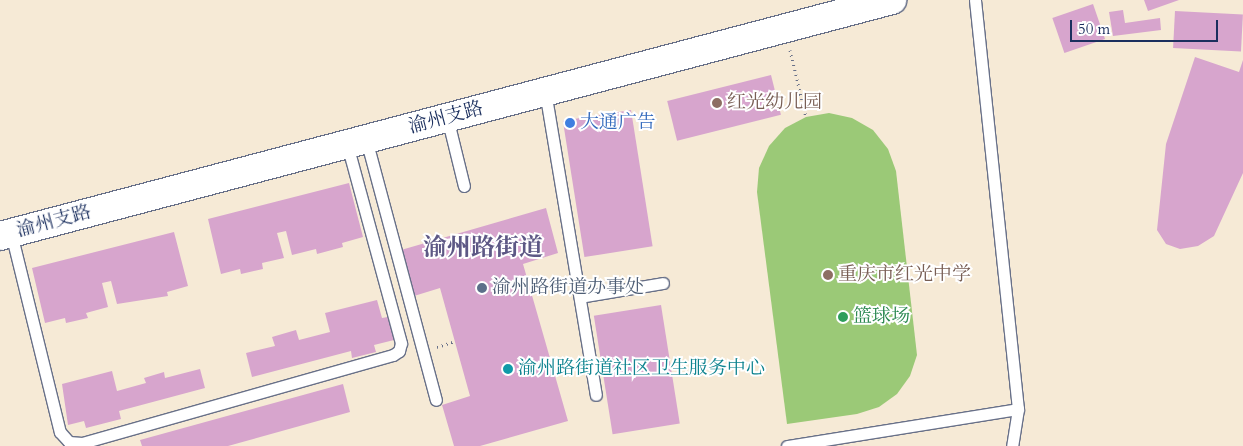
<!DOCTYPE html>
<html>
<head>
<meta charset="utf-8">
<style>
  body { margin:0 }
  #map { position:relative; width:1243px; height:446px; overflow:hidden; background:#f6ead6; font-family:Cardo,"Noto Serif SC",serif }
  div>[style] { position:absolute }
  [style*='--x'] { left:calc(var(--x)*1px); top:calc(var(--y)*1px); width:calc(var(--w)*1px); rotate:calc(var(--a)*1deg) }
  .green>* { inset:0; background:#9bc977 }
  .building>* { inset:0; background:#d7a5cd; transform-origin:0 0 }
  .path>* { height:3px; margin-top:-1.5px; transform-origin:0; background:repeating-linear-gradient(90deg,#687088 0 1px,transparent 0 5px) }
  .roads { filter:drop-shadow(1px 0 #687088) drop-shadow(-1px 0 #687088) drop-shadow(0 1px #687088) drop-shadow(0 -1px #687088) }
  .lane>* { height:11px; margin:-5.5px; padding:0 5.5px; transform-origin:5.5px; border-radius:5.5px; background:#fff }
  .secondary>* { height:28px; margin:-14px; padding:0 14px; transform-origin:14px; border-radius:14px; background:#fff }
  .dots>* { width:14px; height:14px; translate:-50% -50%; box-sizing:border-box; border:2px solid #fff; border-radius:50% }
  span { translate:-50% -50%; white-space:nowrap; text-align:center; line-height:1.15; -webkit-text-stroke:4px #fff; paint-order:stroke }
  .education-label { font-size:19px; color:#785e54 }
  .left { translate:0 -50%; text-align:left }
  .street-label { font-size:19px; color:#1b2f5e }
  .shop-label { font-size:19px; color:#366cbe }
  .service-label { font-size:19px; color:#4e5e75 }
  .leisure-label { font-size:19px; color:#27864d }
  .culture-label { font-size:19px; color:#0d838f }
  .district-label { font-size:24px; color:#5d5885; font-weight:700 }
  .scale { position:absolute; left:1070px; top:20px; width:148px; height:22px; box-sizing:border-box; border:2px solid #1b2f5e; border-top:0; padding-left:6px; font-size:15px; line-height:18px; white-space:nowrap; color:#1b2f5e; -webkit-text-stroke:4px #fff; paint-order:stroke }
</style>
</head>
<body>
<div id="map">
  <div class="green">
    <div style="clip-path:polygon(829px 113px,852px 118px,873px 130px,888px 149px,896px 171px,917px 355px,910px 376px,897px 394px,879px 407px,857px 414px,787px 424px,757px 192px,759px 168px,769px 146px,785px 128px,806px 117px)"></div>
  </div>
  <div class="building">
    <div style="clip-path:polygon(1144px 0,1179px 0,1148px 11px)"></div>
    <div style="left:1093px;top:4px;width:37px;height:43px;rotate:71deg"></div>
    <div style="clip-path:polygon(1123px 10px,1125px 23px,1160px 18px,1161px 30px,1113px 36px,1109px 12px)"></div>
    <div style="left:1175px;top:11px;width:68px;height:37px;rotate:3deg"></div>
    <div style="clip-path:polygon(1195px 57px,1239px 72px,1243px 60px,1243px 173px,1214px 236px,1198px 246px,1180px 249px,1166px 244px,1157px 230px,1166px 144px)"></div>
    <div style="left:771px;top:75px;width:41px;height:107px;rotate:76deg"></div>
    <div style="left:631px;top:110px;width:138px;height:69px;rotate:81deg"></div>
    <div style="clip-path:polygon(349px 183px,363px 237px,342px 243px,343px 247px,317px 254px,316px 249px,292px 255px,286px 231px,277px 233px,284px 258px,262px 263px,263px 269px,241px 274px,240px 269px,221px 274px,208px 219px)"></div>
    <div style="clip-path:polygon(546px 208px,558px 253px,523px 264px,568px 421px,480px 446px,454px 446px,442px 405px,470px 396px,440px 288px,414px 296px,401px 250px)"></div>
    <div style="clip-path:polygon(174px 232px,188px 286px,167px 292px,168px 296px,117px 304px,111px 281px,102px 283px,108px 307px,86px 313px,88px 318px,66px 323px,65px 318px,45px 323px,32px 268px)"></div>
    <div style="clip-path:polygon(377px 300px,382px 318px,388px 317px,394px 340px,374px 345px,376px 352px,352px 358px,351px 351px,252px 377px,246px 353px,275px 346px,272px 337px,296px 330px,299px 340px,330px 332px,325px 313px)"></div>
    <div style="left:661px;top:305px;width:120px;height:68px;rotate:81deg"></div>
    <div style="clip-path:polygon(200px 369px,205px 388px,119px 411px,121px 419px,86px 428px,84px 421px,68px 425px,62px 384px,112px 371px,117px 391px,146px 383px,144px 378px,164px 372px,165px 378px)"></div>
    <div style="clip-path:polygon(343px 384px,350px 412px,228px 446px,142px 446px,140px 440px)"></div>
  </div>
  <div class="path">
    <div style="--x:790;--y:50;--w:69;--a:76.6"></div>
    <div style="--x:437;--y:347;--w:19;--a:-18"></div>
  </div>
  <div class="roads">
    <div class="lane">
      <div style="--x:975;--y:0;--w:411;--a:84"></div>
      <div style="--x:1018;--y:409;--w:37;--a:99"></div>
      <div style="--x:545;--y:91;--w:308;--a:80.5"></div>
      <div style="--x:447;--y:117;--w:71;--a:76.2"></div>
      <div style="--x:366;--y:139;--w:270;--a:75"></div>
      <div style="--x:11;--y:233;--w:205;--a:76.2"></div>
      <div style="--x:60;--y:432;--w:13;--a:48"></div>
      <div style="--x:69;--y:442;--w:13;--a:4"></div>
      <div style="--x:82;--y:443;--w:323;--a:-15.8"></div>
      <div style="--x:393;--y:355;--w:7;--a:-34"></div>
      <div style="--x:399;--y:351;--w:8;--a:-76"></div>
      <div style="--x:401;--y:343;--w:206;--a:-105.2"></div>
      <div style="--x:580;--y:297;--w:84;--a:-9.6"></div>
      <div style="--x:787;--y:446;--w:234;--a:-9.1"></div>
    </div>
    <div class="secondary">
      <div style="--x:0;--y:236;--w:923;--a:-14.82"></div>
    </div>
  </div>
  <div class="dots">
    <div style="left:717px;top:103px;background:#8d6e63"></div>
    <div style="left:570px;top:123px;background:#3f7fe0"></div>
    <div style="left:828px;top:275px;background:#8d6e63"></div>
    <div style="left:482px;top:288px;background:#5c6f8a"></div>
    <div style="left:843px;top:317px;background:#2e9e5b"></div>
    <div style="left:508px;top:369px;background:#0f9aa8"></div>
  </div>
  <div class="education-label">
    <span class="left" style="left:727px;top:103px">红光幼儿园</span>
    <span class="left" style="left:838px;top:275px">重庆市红光中学</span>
  </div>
  <div class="street-label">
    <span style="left:446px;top:118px;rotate:-15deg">渝州支路</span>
    <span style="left:54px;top:222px;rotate:-15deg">渝州支路</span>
  </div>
  <div class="shop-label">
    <span class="left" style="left:580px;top:123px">大通广告</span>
  </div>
  <div class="service-label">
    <span class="left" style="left:492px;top:288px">渝州路街道办事处</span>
  </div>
  <div class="leisure-label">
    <span class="left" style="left:853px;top:317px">篮球场</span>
  </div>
  <div class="culture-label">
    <span class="left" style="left:518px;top:369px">渝州路街道社区卫生服务中心</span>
  </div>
  <div class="district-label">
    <span style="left:483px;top:248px">渝州路街道</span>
  </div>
  <div class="scale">50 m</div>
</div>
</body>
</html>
